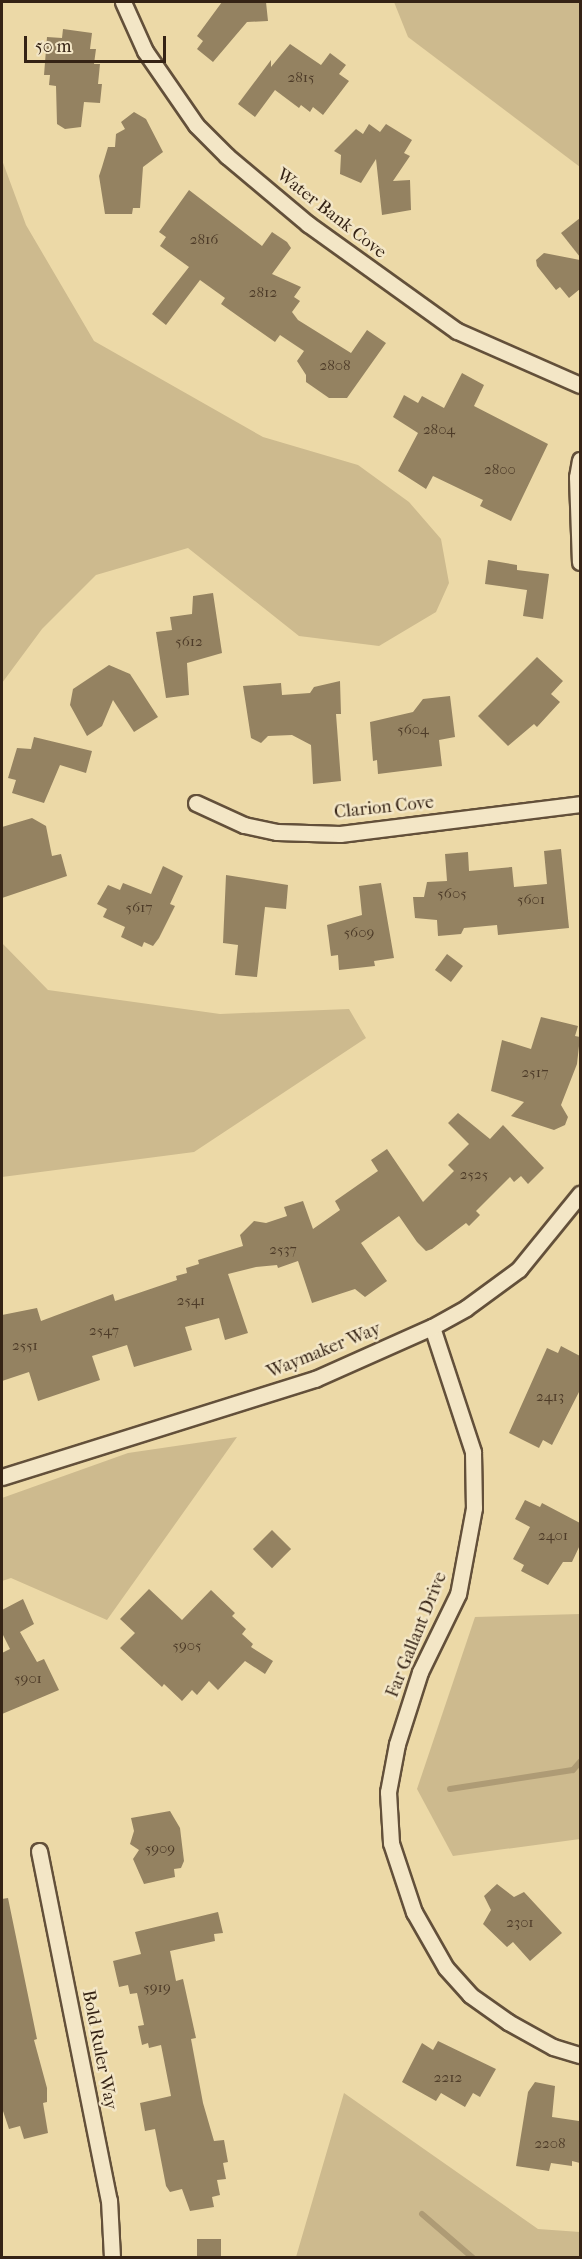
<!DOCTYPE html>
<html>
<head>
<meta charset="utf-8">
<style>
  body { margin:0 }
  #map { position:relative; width:582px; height:2259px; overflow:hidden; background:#ecd9a7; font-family:"IM FELL French Canon",serif }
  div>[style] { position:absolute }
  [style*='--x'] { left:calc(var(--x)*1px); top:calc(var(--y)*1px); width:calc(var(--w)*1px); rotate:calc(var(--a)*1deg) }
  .green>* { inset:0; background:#cdba8e }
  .stream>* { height:6px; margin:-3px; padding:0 3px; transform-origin:3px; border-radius:3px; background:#ae9b75 }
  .building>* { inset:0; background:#948261; transform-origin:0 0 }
  .roads { filter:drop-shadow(2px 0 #63503a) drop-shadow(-2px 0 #63503a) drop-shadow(0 2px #63503a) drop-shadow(0 -2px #63503a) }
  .minor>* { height:15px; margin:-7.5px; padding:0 7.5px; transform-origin:7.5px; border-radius:7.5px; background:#f3e6c6 }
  span { translate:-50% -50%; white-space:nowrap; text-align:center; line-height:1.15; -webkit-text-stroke:5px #f3e6c6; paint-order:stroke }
  .number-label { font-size:15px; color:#4d3b28 }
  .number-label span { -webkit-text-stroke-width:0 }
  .street-label { font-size:18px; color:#352315 }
  .frame { position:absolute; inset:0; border:3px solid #352315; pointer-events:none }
  .scale { position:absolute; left:24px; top:36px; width:142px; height:27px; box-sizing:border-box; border:3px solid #352315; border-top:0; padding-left:8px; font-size:18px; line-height:21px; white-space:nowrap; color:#352315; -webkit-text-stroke:4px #f3e6c6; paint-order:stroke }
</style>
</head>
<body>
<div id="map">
  <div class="green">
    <div style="clip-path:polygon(394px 2px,580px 2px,580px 167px,408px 37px)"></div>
    <div style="clip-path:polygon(2px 160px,26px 225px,94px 341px,263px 437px,358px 465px,409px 502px,441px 539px,449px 583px,436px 612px,379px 646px,299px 636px,188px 548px,96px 575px,42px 629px,2px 683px)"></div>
    <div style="clip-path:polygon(2px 943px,48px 990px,220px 1014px,349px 1009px,366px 1038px,194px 1152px,2px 1177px)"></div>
    <div style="clip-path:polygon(237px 1437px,107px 1620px,11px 1578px,2px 1581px,2px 1498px,128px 1453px)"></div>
    <div style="clip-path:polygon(580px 1614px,580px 1839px,453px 1856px,417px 1789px,475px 1617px)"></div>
    <div style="clip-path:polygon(344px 2093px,538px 2229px,580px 2232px,580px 2257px,296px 2257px)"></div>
  </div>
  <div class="stream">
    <div style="--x:450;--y:1789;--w:124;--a:-8.8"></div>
    <div style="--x:573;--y:1770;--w:11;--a:-49"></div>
    <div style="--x:422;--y:2214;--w:67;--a:40.8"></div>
  </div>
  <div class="building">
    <div style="clip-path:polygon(222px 2px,266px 2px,268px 21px,247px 22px,213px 62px,197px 49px,203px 41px,197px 36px)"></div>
    <div style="clip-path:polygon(63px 29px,92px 33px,90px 49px,96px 49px,94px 64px,100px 64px,98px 84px,102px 84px,100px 103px,84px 102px,81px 127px,65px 129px,57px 124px,56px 86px,49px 85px,50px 75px,44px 75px,47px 37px,62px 38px)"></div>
    <div style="clip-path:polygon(290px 44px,321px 65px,330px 53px,346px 65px,339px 74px,349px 81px,323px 115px,313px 107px,310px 112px,301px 105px,299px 108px,275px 90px,255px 117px,238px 104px,271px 60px,271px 67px)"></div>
    <div style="clip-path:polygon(134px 112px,146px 119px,163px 152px,143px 167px,140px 208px,133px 208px,132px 214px,105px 214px,99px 176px,102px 167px,108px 147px,115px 147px,116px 134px,125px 129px,121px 122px)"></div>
    <div style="clip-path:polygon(369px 124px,380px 132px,386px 124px,412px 140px,404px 153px,410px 156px,393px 181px,410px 180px,411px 210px,382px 215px,376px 159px,361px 183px,340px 174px,341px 155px,334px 151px,356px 129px,363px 134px)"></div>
    <div style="clip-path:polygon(189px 190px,262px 246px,272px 232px,287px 242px,291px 248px,272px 274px,301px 287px,294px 297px,300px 301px,292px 312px,298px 320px,351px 353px,367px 330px,386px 343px,347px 398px,329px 398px,306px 382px,306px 375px,297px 361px,304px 351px,280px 335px,275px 342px,221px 304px,225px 298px,200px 280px,166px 325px,152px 314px,189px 267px,160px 246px,166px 237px,159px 232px)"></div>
    <div style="clip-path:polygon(580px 218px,580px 257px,561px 233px)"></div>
    <div style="clip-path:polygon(544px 253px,580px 260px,580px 289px,569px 298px,560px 287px,556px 290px,537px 266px,536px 260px)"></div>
    <div style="clip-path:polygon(462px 373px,484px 385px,474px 406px,548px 444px,511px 521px,480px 506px,483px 500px,433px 476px,426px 489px,398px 471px,418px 433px,393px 417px,404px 395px,418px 403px,422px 396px,444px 408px)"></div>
    <div style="clip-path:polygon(488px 560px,517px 565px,517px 570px,549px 574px,543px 619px,523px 616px,527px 590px,485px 584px)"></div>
    <div style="clip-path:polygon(213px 593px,222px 653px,187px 663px,189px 695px,166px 698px,156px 632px,172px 630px,170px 617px,192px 614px,193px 596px)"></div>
    <div style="clip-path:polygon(537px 657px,563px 681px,551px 694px,560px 702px,537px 727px,534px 724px,508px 746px,478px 716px)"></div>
    <div style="clip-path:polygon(109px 665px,130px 674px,158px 717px,134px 732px,113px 700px,102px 726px,87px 736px,70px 705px,73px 689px)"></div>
    <div style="clip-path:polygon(340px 681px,341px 714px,336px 714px,341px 781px,313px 784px,311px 745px,292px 735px,268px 736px,261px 743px,251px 738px,243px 686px,281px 683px,282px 695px,310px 693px,314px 687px)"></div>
    <div style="clip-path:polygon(450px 696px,455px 737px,439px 740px,442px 766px,378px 774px,377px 760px,373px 761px,370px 722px,413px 712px,423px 699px)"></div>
    <div style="clip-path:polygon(34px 737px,92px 751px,86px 773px,60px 765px,44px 803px,12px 793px,16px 780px,8px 778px,17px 748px,31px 749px)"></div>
    <div style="clip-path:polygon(32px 818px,46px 826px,52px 856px,61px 854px,67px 876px,2px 898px,2px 827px)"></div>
    <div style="clip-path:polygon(561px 849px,569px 928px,498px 935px,497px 925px,464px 928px,461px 934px,438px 936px,437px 920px,415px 918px,413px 897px,424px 897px,427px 882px,447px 881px,445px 854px,468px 852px,469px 871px,512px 867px,514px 887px,547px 884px,544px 851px)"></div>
    <div style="clip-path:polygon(163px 866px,183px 876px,170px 904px,175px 906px,159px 938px,153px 946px,144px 942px,142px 947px,121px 937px,125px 927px,103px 917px,107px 909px,97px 904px,108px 885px,120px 890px,123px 883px,151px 894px)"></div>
    <div style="clip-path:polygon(226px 875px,288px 885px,286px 909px,265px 907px,257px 977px,235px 975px,238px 945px,223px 943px)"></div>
    <div style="clip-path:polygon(381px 883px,394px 958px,374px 961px,375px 966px,339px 970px,338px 955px,331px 956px,327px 925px,362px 915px,359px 886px)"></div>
    <div style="left:447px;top:954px;width:20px;height:20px;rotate:37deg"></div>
    <div style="clip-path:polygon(541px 1017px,578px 1026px,575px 1036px,580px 1037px,577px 1064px,561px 1105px,568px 1117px,565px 1125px,554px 1130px,511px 1116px,524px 1102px,491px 1091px,502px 1040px,531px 1049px)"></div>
    <div style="clip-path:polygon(458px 1113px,490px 1139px,503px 1125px,544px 1168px,528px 1184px,521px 1176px,514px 1182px,510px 1177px,476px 1211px,480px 1215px,469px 1226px,466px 1223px,432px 1249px,426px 1251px,417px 1242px,399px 1216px,361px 1243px,387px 1281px,365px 1297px,355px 1289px,312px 1303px,298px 1261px,278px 1268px,277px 1265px,256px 1267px,228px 1274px,248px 1333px,225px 1340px,219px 1318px,185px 1327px,192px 1350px,134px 1367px,127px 1345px,92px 1356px,100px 1380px,38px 1401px,29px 1372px,2px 1381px,2px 1315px,37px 1308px,41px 1321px,113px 1294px,115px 1301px,177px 1280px,176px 1276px,187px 1273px,186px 1268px,199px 1264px,198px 1260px,243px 1246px,240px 1235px,254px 1221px,266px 1223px,287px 1216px,284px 1207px,303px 1201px,313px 1229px,340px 1210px,335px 1201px,378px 1171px,371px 1160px,387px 1149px,423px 1202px,454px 1171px,448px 1165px,469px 1144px,448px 1123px)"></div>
    <div style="clip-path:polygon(561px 1346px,580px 1356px,580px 1390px,552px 1445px,543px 1440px,539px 1448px,509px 1433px,547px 1348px,558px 1353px)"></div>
    <div style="clip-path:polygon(525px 1500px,540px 1507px,542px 1503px,580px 1523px,580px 1545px,572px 1562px,563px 1562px,548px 1585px,521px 1571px,524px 1565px,513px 1559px,530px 1527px,515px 1519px)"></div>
    <div style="left:272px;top:1530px;width:27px;height:27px;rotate:45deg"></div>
    <div style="clip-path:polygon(149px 1589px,182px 1620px,211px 1590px,235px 1613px,232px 1616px,246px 1629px,242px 1634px,253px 1644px,251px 1647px,273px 1661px,265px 1674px,245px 1661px,218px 1690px,209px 1681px,197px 1695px,192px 1690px,182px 1701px,164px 1684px,162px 1687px,120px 1648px,135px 1633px,120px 1619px)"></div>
    <div style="clip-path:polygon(23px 1599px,34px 1624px,20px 1632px,37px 1662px,44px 1659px,59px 1690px,2px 1714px,2px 1653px,10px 1649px,2px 1633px,2px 1610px)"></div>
    <div style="clip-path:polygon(170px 1811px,180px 1828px,184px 1861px,181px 1868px,174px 1869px,175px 1877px,144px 1884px,133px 1859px,139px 1850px,130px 1844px,134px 1831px,131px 1818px)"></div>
    <div style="clip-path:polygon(497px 1884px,514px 1897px,524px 1892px,562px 1933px,530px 1961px,513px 1942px,507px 1947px,483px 1924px,491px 1910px,484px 1896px)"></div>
    <div style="clip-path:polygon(8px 1898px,37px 2039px,34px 2040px,47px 2088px,47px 2102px,43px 2103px,48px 2133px,24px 2139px,20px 2126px,9px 2129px,2px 2108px,2px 1899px)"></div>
    <div style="clip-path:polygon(218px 1912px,223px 1933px,214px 1934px,215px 1941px,170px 1951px,176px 1981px,183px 1979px,196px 2038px,191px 2039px,203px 2103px,214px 2141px,224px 2140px,228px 2162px,223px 2163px,226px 2179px,217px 2180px,220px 2195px,212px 2197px,214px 2207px,190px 2211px,182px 2189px,170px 2192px,166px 2186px,155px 2129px,145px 2131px,140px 2103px,171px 2096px,161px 2045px,149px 2048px,148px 2043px,142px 2045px,138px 2026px,144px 2025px,137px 1993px,130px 1994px,128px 1985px,119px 1987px,113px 1961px,141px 1954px,135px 1932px)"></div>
    <div style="clip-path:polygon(438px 2041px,496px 2069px,480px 2097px,473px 2093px,465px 2107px,441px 2093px,436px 2101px,402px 2082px,422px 2043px,433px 2050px)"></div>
    <div style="clip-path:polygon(535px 2082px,555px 2086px,552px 2117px,579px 2121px,580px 2163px,572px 2161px,572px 2166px,551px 2163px,549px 2171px,516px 2166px,528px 2092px)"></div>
    <div style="left:197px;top:2239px;width:24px;height:19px"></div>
  </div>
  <div class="roads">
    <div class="minor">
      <div style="--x:123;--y:2;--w:54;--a:65.8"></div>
      <div style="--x:145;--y:51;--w:90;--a:55.4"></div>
      <div style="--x:196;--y:125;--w:44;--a:45"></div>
      <div style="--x:227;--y:156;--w:106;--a:40"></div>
      <div style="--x:308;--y:224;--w:183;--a:35.7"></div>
      <div style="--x:457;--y:331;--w:134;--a:23.7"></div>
      <div style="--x:580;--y:460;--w:17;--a:100"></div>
      <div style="--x:577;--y:477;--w:85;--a:88"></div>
      <div style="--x:196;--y:803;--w:53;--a:24.6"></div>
      <div style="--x:244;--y:825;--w:34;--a:12"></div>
      <div style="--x:277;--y:832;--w:63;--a:1.8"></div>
      <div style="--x:340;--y:834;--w:242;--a:-7.1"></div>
      <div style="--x:432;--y:1327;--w:132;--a:71.8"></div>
      <div style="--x:473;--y:1452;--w:56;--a:89"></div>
      <div style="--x:474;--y:1508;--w:87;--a:100.5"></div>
      <div style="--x:458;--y:1594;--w:87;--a:116"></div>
      <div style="--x:420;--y:1672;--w:76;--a:107.7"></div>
      <div style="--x:397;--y:1744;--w:49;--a:100.6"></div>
      <div style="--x:388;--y:1792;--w:51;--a:86.6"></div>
      <div style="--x:391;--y:1843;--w:73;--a:71.6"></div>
      <div style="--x:414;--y:1912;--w:64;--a:60.3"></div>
      <div style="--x:446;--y:1968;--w:36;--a:48"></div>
      <div style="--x:470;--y:1995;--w:47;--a:35.4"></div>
      <div style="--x:508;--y:2022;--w:51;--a:29.1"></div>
      <div style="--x:553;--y:2047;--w:28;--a:17"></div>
      <div style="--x:2;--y:1477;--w:328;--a:-17.4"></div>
      <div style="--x:315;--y:1379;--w:128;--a:-24"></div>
      <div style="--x:432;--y:1327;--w:39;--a:-29"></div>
      <div style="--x:466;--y:1308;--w:66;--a:-36.3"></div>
      <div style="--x:519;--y:1269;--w:97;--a:-50.9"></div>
      <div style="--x:39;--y:1851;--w:356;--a:78.7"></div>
      <div style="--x:109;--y:2200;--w:58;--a:87"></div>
    </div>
  </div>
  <div class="number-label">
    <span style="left:301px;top:78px">2815</span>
    <span style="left:204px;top:240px">2816</span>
    <span style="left:263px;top:293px">2812</span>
    <span style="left:335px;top:366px">2808</span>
    <span style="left:439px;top:430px">2804</span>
    <span style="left:500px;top:470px">2800</span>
    <span style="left:189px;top:642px">5612</span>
    <span style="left:413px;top:730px">5604</span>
    <span style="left:452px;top:894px">5605</span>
    <span style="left:531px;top:900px">5601</span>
    <span style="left:139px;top:908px">5617</span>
    <span style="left:359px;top:933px">5609</span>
    <span style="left:535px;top:1073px">2517</span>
    <span style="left:474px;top:1175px">2525</span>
    <span style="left:283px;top:1250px">2537</span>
    <span style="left:191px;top:1301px">2541</span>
    <span style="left:104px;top:1331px">2547</span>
    <span style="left:25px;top:1346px">2551</span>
    <span style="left:550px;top:1397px">2413</span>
    <span style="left:553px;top:1536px">2401</span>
    <span style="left:187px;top:1646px">5905</span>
    <span style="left:28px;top:1679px">5901</span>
    <span style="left:160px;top:1849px">5909</span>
    <span style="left:520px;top:1923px">2301</span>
    <span style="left:157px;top:1988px">5919</span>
    <span style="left:448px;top:2078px">2212</span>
    <span style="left:550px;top:2144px">2208</span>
  </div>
  <div class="street-label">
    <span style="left:331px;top:214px;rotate:38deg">Water Bank Cove</span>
    <span style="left:384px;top:808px;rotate:-6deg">Clarion Cove</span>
    <span style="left:324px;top:1351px;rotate:-22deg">Waymaker Way</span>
    <span style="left:417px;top:1635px;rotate:-68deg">Far Gallant Drive</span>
    <span style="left:99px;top:2050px;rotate:79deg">Bold Ruler Way</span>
  </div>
  <div class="frame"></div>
  <div class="scale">50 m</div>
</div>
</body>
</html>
